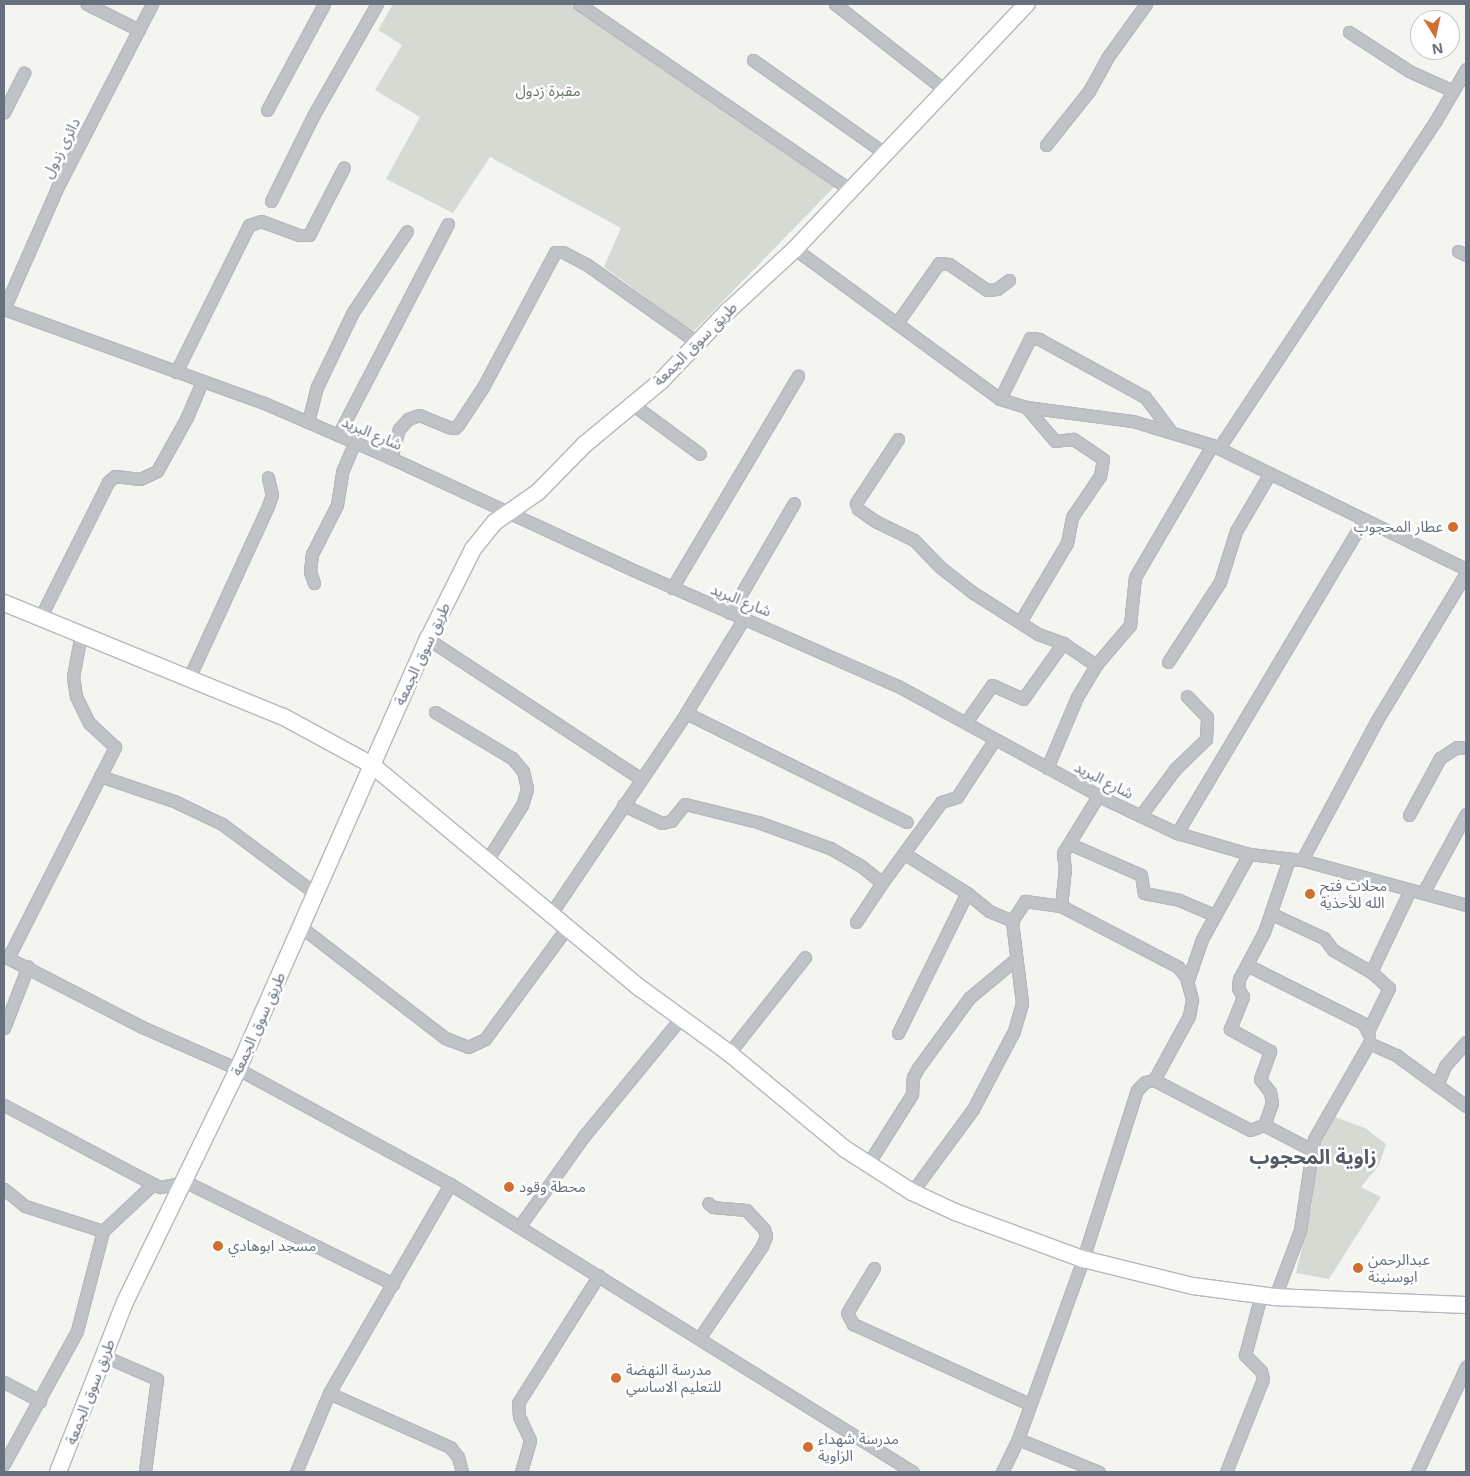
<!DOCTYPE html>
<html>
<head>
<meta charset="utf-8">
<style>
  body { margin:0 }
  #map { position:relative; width:1470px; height:1476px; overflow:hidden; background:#f4f4f1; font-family:"Open Sans","Noto Sans Arabic",sans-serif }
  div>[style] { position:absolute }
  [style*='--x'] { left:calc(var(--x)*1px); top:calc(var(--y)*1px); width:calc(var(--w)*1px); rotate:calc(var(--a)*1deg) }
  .green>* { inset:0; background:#d5dbd2 }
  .roads { filter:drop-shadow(1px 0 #b5b8bd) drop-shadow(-1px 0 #b5b8bd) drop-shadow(0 1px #b5b8bd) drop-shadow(0 -1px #b5b8bd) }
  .street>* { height:11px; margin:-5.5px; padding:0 5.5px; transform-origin:5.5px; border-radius:5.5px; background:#c0c3c6 }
  .secondary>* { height:16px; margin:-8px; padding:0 8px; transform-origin:8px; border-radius:8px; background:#fff }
  .dots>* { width:14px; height:14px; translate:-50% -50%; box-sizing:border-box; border:2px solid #fff; border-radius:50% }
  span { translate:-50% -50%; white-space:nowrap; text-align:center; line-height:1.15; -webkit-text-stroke:5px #fff; paint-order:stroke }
  .park-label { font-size:15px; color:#657764 }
  .street-label { font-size:15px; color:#66707f }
  .poi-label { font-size:15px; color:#66707f }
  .right { translate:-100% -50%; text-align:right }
  .left { translate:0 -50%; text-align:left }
  .district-label { font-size:20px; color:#535b65; font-weight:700 }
  .frame { position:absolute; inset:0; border:5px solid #66707f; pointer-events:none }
  .north { position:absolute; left:1410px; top:10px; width:50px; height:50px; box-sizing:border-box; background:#fff; border:1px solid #c2c6cc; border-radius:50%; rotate:170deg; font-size:14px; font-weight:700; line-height:20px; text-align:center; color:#66707f }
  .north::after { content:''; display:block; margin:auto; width:18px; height:22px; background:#d36e32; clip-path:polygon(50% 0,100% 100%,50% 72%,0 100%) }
</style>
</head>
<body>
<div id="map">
  <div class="green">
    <div style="clip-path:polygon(393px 4px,570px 4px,835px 186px,693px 332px,604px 267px,621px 228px,490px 157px,453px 213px,386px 179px,420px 117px,375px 90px,402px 45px,378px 30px)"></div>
    <div style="clip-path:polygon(1335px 1117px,1365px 1128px,1386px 1144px,1379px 1165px,1361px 1187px,1381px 1197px,1329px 1279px,1296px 1273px,1312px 1205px,1313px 1156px,1322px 1127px,1329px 1119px)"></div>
  </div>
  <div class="roads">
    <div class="street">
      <div style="--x:87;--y:4;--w:58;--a:26.6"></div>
      <div style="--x:579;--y:4;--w:327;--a:34.4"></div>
      <div style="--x:835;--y:4;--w:141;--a:38.1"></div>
      <div style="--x:1349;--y:32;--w:72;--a:33"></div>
      <div style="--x:1409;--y:71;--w:48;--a:24.4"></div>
      <div style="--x:753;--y:60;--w:159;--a:35.3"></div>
      <div style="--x:267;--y:110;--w:120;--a:-61.7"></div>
      <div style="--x:4;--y:112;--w:44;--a:-62.9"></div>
      <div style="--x:1046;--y:145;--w:69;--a:-51.5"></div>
      <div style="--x:1089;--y:91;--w:38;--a:-61"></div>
      <div style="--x:1107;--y:58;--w:67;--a:-54.2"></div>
      <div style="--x:271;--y:201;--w:95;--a:-63.7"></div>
      <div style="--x:313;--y:116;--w:129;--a:-60.3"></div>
      <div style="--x:795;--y:249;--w:254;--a:36.2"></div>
      <div style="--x:1000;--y:399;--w:27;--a:17"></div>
      <div style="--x:1026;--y:407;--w:108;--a:7.5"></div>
      <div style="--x:1133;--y:421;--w:83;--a:16.9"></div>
      <div style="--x:1212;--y:445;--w:283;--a:26"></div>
      <div style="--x:1458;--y:251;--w:9;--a:27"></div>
      <div style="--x:4;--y:309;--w:276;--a:19.9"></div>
      <div style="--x:264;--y:403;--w:138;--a:23.4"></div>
      <div style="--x:391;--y:458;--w:274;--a:24.8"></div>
      <div style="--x:640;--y:573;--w:282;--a:23.7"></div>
      <div style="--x:898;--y:686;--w:236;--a:28.6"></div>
      <div style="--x:1105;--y:799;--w:80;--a:25.3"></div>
      <div style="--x:1177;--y:833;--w:75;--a:16.3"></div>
      <div style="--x:1249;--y:854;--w:53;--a:6.5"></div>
      <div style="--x:1302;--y:860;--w:170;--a:15.3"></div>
      <div style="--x:4;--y:309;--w:132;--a:-66.3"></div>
      <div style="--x:57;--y:188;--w:207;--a:-62.7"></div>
      <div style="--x:897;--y:323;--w:73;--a:-55"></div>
      <div style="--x:939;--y:263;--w:10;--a:6"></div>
      <div style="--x:949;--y:264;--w:46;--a:34.4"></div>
      <div style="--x:987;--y:290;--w:10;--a:-6"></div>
      <div style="--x:997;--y:289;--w:15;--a:-37"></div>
      <div style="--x:176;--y:372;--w:164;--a:-63.6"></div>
      <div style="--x:249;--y:225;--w:13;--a:-18"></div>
      <div style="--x:261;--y:221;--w:40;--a:20.2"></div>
      <div style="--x:299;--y:235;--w:10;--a:0"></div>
      <div style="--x:309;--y:235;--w:76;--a:-62.8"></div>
      <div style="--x:1000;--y:399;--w:68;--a:-63.8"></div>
      <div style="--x:1030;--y:338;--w:9;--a:6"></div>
      <div style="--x:1039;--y:339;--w:121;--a:28.7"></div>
      <div style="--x:1145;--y:397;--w:41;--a:52.9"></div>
      <div style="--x:632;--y:404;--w:84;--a:36.3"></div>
      <div style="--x:308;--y:422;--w:36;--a:-76"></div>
      <div style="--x:317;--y:387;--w:83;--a:-64.4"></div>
      <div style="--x:353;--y:312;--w:97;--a:-56.3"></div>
      <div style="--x:338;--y:435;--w:238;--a:-62.5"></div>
      <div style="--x:898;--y:439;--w:77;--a:123.3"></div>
      <div style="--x:856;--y:503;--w:6;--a:72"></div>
      <div style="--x:858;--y:509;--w:21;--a:35"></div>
      <div style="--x:875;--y:521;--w:43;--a:26"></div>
      <div style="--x:914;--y:540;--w:37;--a:46"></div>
      <div style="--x:940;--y:567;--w:41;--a:38"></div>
      <div style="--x:972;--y:592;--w:78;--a:32.5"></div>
      <div style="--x:1038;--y:634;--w:27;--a:20"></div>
      <div style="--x:1063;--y:643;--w:40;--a:34"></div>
      <div style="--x:1219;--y:448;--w:393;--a:-56.5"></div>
      <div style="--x:1436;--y:120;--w:59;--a:-59.5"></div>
      <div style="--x:391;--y:458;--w:30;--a:-75"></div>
      <div style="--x:399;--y:429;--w:13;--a:-48"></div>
      <div style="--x:408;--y:419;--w:12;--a:-20"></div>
      <div style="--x:419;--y:415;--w:31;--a:22"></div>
      <div style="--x:448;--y:427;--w:7;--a:8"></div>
      <div style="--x:455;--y:428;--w:4;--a:-45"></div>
      <div style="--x:458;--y:425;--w:45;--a:-56.7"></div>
      <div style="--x:483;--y:387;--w:153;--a:-61.9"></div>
      <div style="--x:555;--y:252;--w:8;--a:0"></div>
      <div style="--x:563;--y:252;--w:26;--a:28"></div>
      <div style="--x:586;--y:264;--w:137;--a:35.2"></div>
      <div style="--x:314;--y:583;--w:12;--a:-110"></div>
      <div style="--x:310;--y:572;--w:18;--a:-84"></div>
      <div style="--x:312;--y:554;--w:55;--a:-63"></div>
      <div style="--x:337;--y:505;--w:33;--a:-81"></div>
      <div style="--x:342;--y:472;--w:33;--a:-67"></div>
      <div style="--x:672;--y:588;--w:247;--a:-59.3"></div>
      <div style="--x:730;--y:613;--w:127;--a:-59.8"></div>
      <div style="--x:41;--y:616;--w:150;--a:-63.4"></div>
      <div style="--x:108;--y:482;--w:9;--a:-41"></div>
      <div style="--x:115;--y:476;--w:25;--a:7"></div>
      <div style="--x:140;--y:479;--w:19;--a:-25"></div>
      <div style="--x:157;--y:471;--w:62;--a:-60.9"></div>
      <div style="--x:187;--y:417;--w:39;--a:-67"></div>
      <div style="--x:1020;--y:622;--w:92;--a:-59.3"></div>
      <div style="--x:1067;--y:543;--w:26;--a:-79"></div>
      <div style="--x:1072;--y:517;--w:50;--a:-55.7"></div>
      <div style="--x:1100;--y:476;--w:17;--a:-80"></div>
      <div style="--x:1103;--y:459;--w:36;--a:-146"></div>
      <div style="--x:1073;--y:439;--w:18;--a:174"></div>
      <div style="--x:1055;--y:441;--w:45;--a:-130.5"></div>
      <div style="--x:428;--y:639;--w:254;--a:33.3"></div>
      <div style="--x:1168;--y:662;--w:95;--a:-57"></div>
      <div style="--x:1220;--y:582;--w:53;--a:-72.6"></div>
      <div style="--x:1236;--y:531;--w:67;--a:-59.6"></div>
      <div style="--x:189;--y:678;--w:189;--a:-65.3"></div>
      <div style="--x:268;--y:506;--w:12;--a:-70"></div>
      <div style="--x:272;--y:495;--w:18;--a:-103"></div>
      <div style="--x:435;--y:712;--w:90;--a:30.9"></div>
      <div style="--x:512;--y:758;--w:17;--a:50"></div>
      <div style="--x:523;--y:771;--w:18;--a:77"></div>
      <div style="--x:527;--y:789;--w:17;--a:107"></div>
      <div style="--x:522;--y:805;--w:67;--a:122.3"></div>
      <div style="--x:686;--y:713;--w:246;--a:26.3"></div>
      <div style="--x:966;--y:722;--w:45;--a:-54.9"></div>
      <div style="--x:992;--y:685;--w:34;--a:24"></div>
      <div style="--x:1023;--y:699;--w:69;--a:-54.5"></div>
      <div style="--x:1047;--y:768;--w:77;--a:-67.1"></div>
      <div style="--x:1077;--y:697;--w:37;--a:-59"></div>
      <div style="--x:1096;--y:665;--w:52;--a:-49.6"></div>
      <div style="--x:1130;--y:625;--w:48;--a:-84.1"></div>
      <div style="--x:1135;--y:577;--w:153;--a:-59.7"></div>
      <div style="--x:100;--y:776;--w:78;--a:18.7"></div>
      <div style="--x:174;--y:801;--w:53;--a:25.6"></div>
      <div style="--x:222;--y:824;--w:117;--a:36.7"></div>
      <div style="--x:623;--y:805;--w:43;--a:24.8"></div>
      <div style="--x:662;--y:823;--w:9;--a:-13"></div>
      <div style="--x:671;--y:821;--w:22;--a:-51"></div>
      <div style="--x:685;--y:804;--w:75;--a:13.9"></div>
      <div style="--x:758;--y:822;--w:77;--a:19.9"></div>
      <div style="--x:830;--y:848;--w:34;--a:30"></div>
      <div style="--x:860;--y:865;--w:28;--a:39"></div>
      <div style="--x:882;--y:883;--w:100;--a:-53.9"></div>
      <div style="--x:941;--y:802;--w:17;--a:-17"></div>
      <div style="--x:957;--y:797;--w:69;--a:-56.8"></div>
      <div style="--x:1141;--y:815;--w:57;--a:-53.5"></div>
      <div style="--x:1175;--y:769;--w:43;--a:-44.1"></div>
      <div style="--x:1206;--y:739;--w:22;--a:-87"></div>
      <div style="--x:1207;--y:717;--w:29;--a:-134"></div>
      <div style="--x:1409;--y:815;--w:65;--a:-61.5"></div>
      <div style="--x:1440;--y:758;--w:20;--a:-33"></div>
      <div style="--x:1457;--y:747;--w:9;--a:6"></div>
      <div style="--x:1177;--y:833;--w:365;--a:-59.2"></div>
      <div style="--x:1070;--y:844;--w:77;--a:23.6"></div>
      <div style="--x:1141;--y:875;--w:18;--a:81"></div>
      <div style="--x:1144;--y:893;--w:36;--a:11"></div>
      <div style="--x:1179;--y:900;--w:39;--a:23"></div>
      <div style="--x:905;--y:854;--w:73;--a:32.2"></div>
      <div style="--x:967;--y:893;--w:28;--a:39"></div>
      <div style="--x:989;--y:911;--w:25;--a:23"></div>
      <div style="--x:1012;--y:921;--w:24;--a:-57"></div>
      <div style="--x:1025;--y:901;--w:36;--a:8"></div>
      <div style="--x:1061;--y:906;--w:36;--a:-84"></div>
      <div style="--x:1065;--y:870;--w:17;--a:-97"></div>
      <div style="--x:1063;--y:853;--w:67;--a:-58.4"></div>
      <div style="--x:1302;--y:860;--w:159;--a:-61.8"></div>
      <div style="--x:1377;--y:720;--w:172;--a:-58.8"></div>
      <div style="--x:1423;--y:893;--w:90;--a:-61.4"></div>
      <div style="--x:1061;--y:906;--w:132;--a:27.5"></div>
      <div style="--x:1178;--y:967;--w:13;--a:51"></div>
      <div style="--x:1186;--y:977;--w:24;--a:75"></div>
      <div style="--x:1192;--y:1000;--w:16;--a:101"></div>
      <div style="--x:1189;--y:1016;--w:73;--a:118.7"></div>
      <div style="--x:552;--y:912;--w:240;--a:-56"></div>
      <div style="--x:686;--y:713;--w:111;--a:-58.6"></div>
      <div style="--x:1272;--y:914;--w:57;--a:24.8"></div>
      <div style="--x:1324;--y:938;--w:15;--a:53"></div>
      <div style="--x:1333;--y:950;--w:44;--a:30.1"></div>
      <div style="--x:856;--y:922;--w:47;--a:-56.3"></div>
      <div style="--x:301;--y:927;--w:182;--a:37.6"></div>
      <div style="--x:445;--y:1038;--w:25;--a:21"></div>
      <div style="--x:468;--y:1047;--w:19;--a:-25"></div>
      <div style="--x:485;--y:1039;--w:140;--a:-53.7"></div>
      <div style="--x:4;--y:956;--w:155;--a:27.2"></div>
      <div style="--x:142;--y:1027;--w:105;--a:23.6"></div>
      <div style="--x:238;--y:1069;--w:241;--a:28.5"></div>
      <div style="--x:450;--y:1184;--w:545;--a:31.88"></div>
      <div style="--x:8;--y:958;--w:237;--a:-63.1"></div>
      <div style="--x:115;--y:747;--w:35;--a:-137"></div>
      <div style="--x:89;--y:723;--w:30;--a:-116"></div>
      <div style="--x:76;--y:696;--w:19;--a:-99"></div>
      <div style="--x:73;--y:677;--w:44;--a:-79.5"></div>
      <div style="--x:1247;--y:965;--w:130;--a:26.6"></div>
      <div style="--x:1363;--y:1023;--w:13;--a:63"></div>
      <div style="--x:1188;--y:980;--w:43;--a:-71.1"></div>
      <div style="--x:1202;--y:939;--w:97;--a:-61.1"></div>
      <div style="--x:4;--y:1028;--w:66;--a:-68.8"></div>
      <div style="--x:1368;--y:1031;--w:48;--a:-64"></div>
      <div style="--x:1389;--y:988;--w:24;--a:-138"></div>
      <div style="--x:1371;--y:972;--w:91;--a:-64.6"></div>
      <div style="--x:898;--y:1033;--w:156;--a:-63.8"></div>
      <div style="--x:729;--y:1053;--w:122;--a:-51.6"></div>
      <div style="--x:1437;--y:1085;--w:21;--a:-67"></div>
      <div style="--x:1445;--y:1066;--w:32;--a:-49"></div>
      <div style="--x:4;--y:1105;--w:169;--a:27.9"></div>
      <div style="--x:1264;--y:1125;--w:23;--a:-70"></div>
      <div style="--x:1272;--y:1103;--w:11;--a:-100"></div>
      <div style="--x:1270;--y:1092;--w:16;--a:-128"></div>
      <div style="--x:1260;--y:1079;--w:30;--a:-70"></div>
      <div style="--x:1270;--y:1051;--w:46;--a:-151.2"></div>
      <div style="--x:1230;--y:1029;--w:35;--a:-68"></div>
      <div style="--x:1243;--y:997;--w:10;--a:-119"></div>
      <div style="--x:1238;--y:988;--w:9;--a:-84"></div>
      <div style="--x:1239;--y:979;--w:53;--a:-62"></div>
      <div style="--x:1264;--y:932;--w:77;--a:-71.1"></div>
      <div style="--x:868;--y:1164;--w:83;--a:-57.8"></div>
      <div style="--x:912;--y:1094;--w:17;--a:-87"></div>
      <div style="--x:913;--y:1077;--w:10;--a:-61"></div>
      <div style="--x:918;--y:1068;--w:87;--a:-53.9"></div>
      <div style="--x:969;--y:998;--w:61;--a:-39.7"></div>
      <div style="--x:4;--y:1189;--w:27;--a:39"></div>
      <div style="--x:25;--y:1206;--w:82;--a:17.8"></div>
      <div style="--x:103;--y:1231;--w:103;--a:104.6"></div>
      <div style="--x:77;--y:1331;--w:152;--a:118.8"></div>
      <div style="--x:912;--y:1192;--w:103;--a:-53.7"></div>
      <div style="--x:973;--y:1109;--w:88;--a:-62.3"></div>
      <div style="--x:1014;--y:1031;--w:29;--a:-74"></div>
      <div style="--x:1022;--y:1003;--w:83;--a:-97"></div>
      <div style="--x:519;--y:1227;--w:112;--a:-54.5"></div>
      <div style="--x:584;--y:1136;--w:151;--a:-50.6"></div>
      <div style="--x:103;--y:1231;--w:69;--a:-43.2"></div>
      <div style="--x:153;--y:1184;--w:8;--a:23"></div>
      <div style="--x:160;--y:1187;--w:26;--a:-11"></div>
      <div style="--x:186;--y:1182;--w:231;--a:26.2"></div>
      <div style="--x:874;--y:1268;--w:52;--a:121"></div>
      <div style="--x:847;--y:1313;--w:13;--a:61"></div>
      <div style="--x:853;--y:1324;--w:193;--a:24.4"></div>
      <div style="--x:1275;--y:1297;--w:72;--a:-69.5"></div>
      <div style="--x:1300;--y:1230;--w:92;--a:-81.3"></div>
      <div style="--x:1314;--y:1139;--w:111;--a:-60.2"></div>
      <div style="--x:1369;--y:1043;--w:30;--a:24"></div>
      <div style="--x:1396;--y:1055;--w:87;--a:36.1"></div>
      <div style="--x:700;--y:1337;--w:110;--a:-55.7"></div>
      <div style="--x:762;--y:1246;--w:11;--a:-68"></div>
      <div style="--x:766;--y:1236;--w:7;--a:-106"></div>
      <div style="--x:764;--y:1229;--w:26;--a:-133"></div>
      <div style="--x:746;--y:1210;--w:33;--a:-175"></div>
      <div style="--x:713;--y:1207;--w:6;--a:-141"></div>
      <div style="--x:104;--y:1356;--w:58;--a:23.5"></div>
      <div style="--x:157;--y:1379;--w:94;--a:97.4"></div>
      <div style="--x:4;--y:1382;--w:41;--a:27.8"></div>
      <div style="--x:329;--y:1393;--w:133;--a:24.1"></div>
      <div style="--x:450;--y:1447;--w:13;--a:51"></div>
      <div style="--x:458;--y:1457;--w:16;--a:75"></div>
      <div style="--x:296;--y:1472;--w:86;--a:-67.3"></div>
      <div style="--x:329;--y:1393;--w:241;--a:-59.9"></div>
      <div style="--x:521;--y:1472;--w:33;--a:-74"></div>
      <div style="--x:530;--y:1440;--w:26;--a:-115"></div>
      <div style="--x:519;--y:1416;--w:13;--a:-94"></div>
      <div style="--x:518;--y:1403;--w:151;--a:-57.7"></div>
      <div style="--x:1002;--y:1472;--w:37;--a:-64"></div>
      <div style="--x:1099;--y:1472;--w:87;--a:-157.8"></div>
      <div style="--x:1018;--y:1439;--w:191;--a:-70.1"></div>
      <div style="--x:1083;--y:1259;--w:177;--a:-72.3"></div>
      <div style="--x:1137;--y:1090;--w:11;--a:-45"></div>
      <div style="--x:1145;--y:1082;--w:9;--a:-13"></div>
      <div style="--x:1154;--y:1080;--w:108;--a:27.5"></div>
      <div style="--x:1250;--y:1130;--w:15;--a:-20"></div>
      <div style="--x:1264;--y:1125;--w:54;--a:27.5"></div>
      <div style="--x:1226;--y:1472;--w:100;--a:-68.3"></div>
      <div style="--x:1263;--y:1379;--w:8;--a:-104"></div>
      <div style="--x:1261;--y:1371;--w:23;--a:-135"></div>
      <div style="--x:1245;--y:1355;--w:62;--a:-75.1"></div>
      <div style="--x:1417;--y:1472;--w:116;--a:-65"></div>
    </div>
    <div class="secondary">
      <div style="--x:4;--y:603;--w:302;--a:22.2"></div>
      <div style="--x:284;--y:717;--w:100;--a:28.6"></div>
      <div style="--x:372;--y:765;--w:349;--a:39.8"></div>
      <div style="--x:640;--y:988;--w:110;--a:36.1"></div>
      <div style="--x:729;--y:1053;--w:151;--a:39.6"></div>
      <div style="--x:845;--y:1149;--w:80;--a:32.7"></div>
      <div style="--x:912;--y:1192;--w:47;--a:24.9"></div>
      <div style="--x:955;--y:1212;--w:136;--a:20.2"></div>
      <div style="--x:1083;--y:1259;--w:113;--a:13.8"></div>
      <div style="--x:1193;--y:1286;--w:83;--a:7.6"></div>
      <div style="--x:1275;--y:1297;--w:191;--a:2.4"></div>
      <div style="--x:58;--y:1472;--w:183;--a:-68.5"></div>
      <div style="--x:125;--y:1302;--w:259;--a:-64.1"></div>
      <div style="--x:238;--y:1069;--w:470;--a:-66.2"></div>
      <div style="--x:428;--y:639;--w:101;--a:-63.4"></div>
      <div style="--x:473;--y:549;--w:35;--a:-51"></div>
      <div style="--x:495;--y:522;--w:52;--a:-34.9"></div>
      <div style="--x:538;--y:492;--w:66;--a:-45.6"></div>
      <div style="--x:584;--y:445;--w:100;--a:-39.7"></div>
      <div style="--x:661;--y:381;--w:97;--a:-46.3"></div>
      <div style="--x:728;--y:311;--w:91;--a:-42.8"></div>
      <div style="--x:795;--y:249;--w:337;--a:-46.6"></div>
    </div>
  </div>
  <div class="dots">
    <div style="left:1453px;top:527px;background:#d36e32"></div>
    <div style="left:1310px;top:894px;background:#d36e32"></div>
    <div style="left:509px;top:1187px;background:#d36e32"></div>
    <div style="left:218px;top:1246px;background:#d36e32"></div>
    <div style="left:1358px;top:1268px;background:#d36e32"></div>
    <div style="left:616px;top:1378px;background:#d36e32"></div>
    <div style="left:808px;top:1447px;background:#d36e32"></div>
  </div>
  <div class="park-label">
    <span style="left:548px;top:91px">مقبرة زدول</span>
  </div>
  <div class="street-label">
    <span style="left:61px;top:148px;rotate:-63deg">دائرى زدول</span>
    <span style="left:695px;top:344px;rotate:-45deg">طريق سوق الجمعة</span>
    <span style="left:372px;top:433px;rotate:23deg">شارع البريد</span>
    <span style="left:741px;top:600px;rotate:22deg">شارع البريد</span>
    <span style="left:422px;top:654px;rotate:-65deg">طريق سوق الجمعة</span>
    <span style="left:1104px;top:780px;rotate:27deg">شارع البريد</span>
    <span style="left:258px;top:1024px;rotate:-66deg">طريق سوق الجمعة</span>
    <span style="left:90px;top:1392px;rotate:-69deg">طريق سوق الجمعة</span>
  </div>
  <div class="poi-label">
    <span class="right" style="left:1443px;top:527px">عطار المحجوب</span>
    <span class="left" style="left:1320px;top:894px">محلات فتح<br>الله للأحذية</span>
    <span class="left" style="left:519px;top:1187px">محطة وقود</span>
    <span class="left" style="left:228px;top:1246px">مسجد ابوهادي</span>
    <span class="left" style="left:1368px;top:1268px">عبدالرحمن<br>ابوسنينة</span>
    <span class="left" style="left:626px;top:1378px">مدرسة النهضة<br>للتعليم الاساسي</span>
    <span class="left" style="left:818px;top:1447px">مدرسة شهداء<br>الزاوية</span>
  </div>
  <div class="district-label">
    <span style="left:1313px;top:1156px">زاوية المحجوب</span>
  </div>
  <div class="frame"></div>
  <div class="north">N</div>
</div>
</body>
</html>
